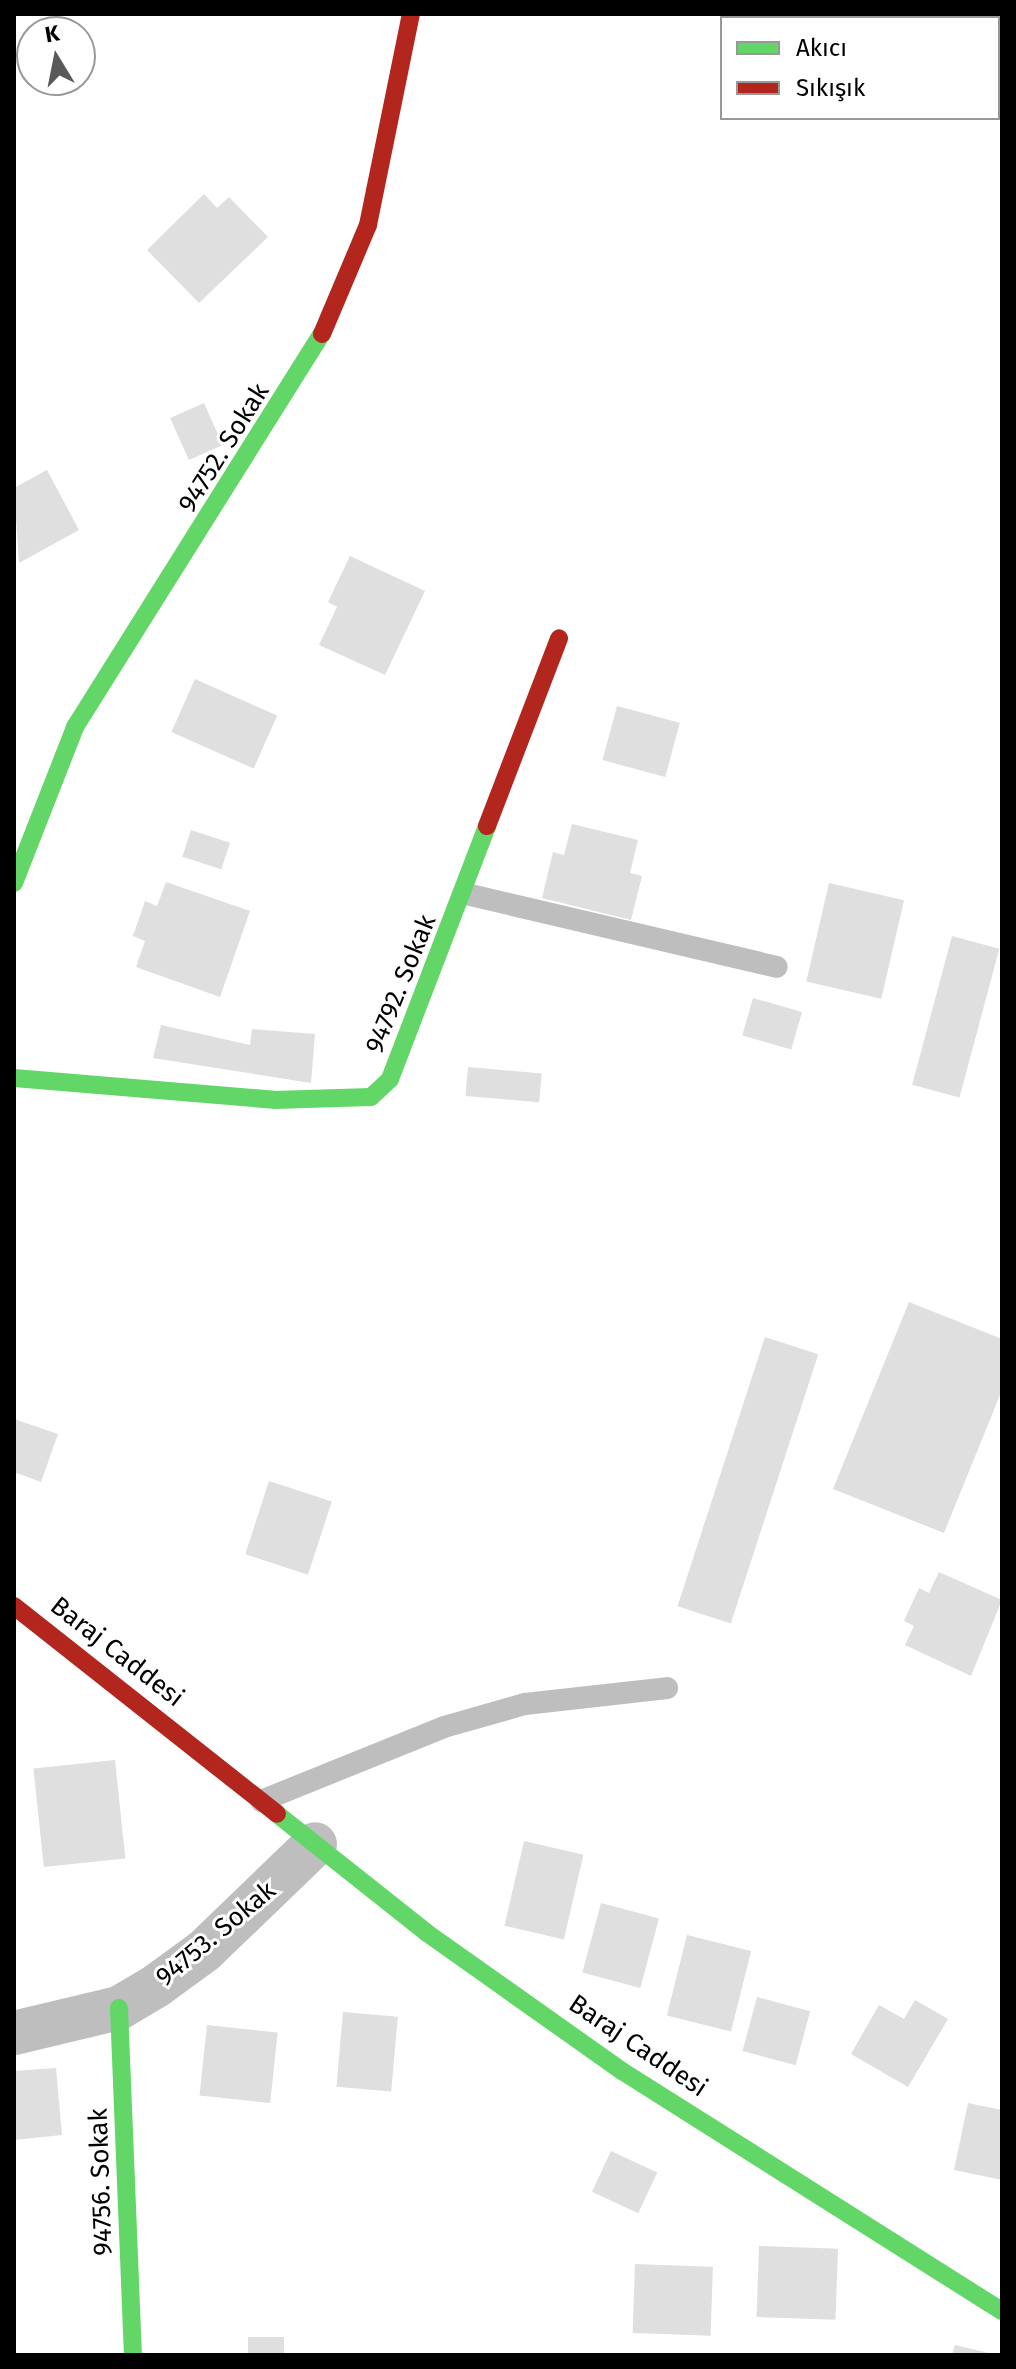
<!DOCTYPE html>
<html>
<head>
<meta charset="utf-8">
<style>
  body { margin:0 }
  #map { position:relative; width:1016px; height:2369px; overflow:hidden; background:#fff; font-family:"Fira Sans",sans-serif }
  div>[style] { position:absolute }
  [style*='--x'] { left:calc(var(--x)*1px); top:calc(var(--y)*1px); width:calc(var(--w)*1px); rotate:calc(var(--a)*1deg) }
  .building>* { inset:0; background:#dfdfdf; transform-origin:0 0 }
  .lane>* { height:22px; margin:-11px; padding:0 11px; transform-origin:11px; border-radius:11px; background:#bebebe }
  .street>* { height:44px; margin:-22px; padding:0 22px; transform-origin:22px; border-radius:22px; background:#bebebe }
  .fast>* { height:18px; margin:-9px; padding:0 9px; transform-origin:9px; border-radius:9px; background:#63d668 }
  .jam>* { height:18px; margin:-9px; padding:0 9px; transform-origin:9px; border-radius:9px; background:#b3261e }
  span { translate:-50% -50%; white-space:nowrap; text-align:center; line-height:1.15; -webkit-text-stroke:6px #fff; paint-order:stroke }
  .street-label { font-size:26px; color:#000 }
  .frame { position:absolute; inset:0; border:16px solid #000; pointer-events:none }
  .legend { position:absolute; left:720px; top:16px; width:280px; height:104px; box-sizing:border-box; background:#fff; border:2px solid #999; margin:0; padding:10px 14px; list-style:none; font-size:24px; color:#000 }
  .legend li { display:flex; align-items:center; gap:16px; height:40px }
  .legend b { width:40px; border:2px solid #999 }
  .north { position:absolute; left:16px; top:16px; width:80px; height:80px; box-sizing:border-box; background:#fff; border:2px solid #999; border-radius:50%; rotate:350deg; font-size:22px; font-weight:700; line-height:32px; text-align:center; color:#000 }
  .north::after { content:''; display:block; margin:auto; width:28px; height:36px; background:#595959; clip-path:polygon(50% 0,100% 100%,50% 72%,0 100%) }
</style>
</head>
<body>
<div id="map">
  <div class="building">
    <div style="clip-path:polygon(204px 194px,217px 208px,229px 197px,268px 237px,199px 303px,147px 250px)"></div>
    <div style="left:204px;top:403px;width:46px;height:37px;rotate:66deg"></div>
    <div style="clip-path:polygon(47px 470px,79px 530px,19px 563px,14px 488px)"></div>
    <div style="clip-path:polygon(350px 556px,425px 591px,385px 675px,319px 645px,337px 607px,328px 602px)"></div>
    <div style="left:195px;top:679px;width:90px;height:58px;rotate:24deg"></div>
    <div style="left:617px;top:706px;width:65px;height:56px;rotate:15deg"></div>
    <div style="clip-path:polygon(572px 824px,638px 840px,630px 873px,642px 876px,631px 920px,542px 898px,553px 852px,564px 855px)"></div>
    <div style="left:191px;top:830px;width:41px;height:28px;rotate:18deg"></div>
    <div style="clip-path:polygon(166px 882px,250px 911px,220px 997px,136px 967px,145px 941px,133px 936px,145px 901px,157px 906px)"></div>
    <div style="left:829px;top:883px;width:77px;height:101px;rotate:13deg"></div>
    <div style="left:952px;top:936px;width:49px;height:154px;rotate:15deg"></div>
    <div style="left:753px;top:998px;width:51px;height:39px;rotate:16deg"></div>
    <div style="clip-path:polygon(161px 1025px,250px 1045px,252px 1029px,315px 1034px,311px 1083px,153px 1058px)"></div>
    <div style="left:468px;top:1067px;width:74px;height:29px;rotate:5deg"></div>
    <div style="clip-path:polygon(909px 1302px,1002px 1339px,1002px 1390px,944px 1533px,833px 1489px)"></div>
    <div style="left:765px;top:1337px;width:56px;height:283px;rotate:18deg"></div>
    <div style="clip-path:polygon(14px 1419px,58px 1434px,41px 1482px,14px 1472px)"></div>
    <div style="left:269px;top:1481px;width:66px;height:77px;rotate:18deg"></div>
    <div style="clip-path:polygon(939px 1572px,1002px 1600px,971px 1676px,905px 1645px,914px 1626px,904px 1621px,919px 1588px,929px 1593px)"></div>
    <div style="left:115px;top:1760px;width:99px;height:82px;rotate:84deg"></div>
    <div style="left:524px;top:1841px;width:61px;height:87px;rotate:13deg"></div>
    <div style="left:601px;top:1903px;width:60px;height:72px;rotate:15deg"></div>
    <div style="left:687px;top:1935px;width:66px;height:83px;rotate:14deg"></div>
    <div style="left:757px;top:1997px;width:55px;height:56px;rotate:15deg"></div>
    <div style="clip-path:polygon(915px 2000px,948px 2019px,908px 2087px,851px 2054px,879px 2005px,904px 2019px)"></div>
    <div style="left:343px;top:2012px;width:55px;height:75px;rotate:5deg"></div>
    <div style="left:207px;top:2025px;width:71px;height:71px;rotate:6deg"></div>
    <div style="clip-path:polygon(56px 2068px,62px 2135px,14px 2140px,14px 2071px)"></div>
    <div style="clip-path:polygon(968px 2103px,1002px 2110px,1002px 2180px,954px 2170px)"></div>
    <div style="left:611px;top:2151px;width:51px;height:45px;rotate:25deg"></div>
    <div style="left:759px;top:2246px;width:79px;height:71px;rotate:2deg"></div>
    <div style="left:635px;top:2264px;width:78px;height:69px;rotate:2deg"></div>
    <div style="left:284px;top:2337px;width:18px;height:36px;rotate:90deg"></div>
    <div style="clip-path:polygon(955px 2345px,993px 2354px,993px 2355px,952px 2355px)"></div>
  </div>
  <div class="lane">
    <div style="--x:466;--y:894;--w:319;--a:13.2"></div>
    <div style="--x:261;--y:1801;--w:197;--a:-22"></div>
    <div style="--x:444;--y:1727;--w:84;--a:-15.9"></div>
    <div style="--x:525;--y:1704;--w:143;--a:-6.4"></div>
  </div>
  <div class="street">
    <div style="--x:14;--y:2033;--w:108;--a:-13.4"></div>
    <div style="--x:119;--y:2008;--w:43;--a:-30.7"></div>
    <div style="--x:156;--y:1986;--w:59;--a:-36.1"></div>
    <div style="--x:204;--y:1951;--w:154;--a:-43.9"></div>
  </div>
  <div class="fast">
    <div style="--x:14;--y:883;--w:168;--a:-68.6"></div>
    <div style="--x:75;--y:727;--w:464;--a:-57.9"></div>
    <div style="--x:14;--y:1078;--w:261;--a:4.8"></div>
    <div style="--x:274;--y:1100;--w:97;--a:-1.8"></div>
    <div style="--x:371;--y:1097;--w:26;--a:-43"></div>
    <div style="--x:390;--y:1079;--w:271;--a:-69"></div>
    <div style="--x:277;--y:1814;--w:191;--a:38.4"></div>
    <div style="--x:427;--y:1933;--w:239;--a:35.3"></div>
    <div style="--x:622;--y:2071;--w:449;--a:32.3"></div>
    <div style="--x:119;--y:2008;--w:347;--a:87.7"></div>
  </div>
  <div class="jam">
    <div style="--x:322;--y:334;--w:118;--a:-67.1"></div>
    <div style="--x:368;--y:225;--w:215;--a:-78.5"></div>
    <div style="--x:487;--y:826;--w:201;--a:-69"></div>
    <div style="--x:14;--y:1606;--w:335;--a:38.3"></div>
  </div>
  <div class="street-label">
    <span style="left:224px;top:448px;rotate:-58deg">94752. Sokak</span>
    <span style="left:401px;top:984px;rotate:-68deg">94792. Sokak</span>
    <span style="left:117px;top:1652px;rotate:38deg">Baraj Caddesi</span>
    <span style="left:216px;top:1934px;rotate:-40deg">94753. Sokak</span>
    <span style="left:638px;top:2046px;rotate:34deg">Baraj Caddesi</span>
    <span style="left:101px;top:2182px;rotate:-92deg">94756. Sokak</span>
  </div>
  <div class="frame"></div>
  <ul class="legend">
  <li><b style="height:10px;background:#63d668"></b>Akıcı</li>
  <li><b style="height:10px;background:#b3261e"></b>Sıkışık</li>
  </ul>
  <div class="north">K</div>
</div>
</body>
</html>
